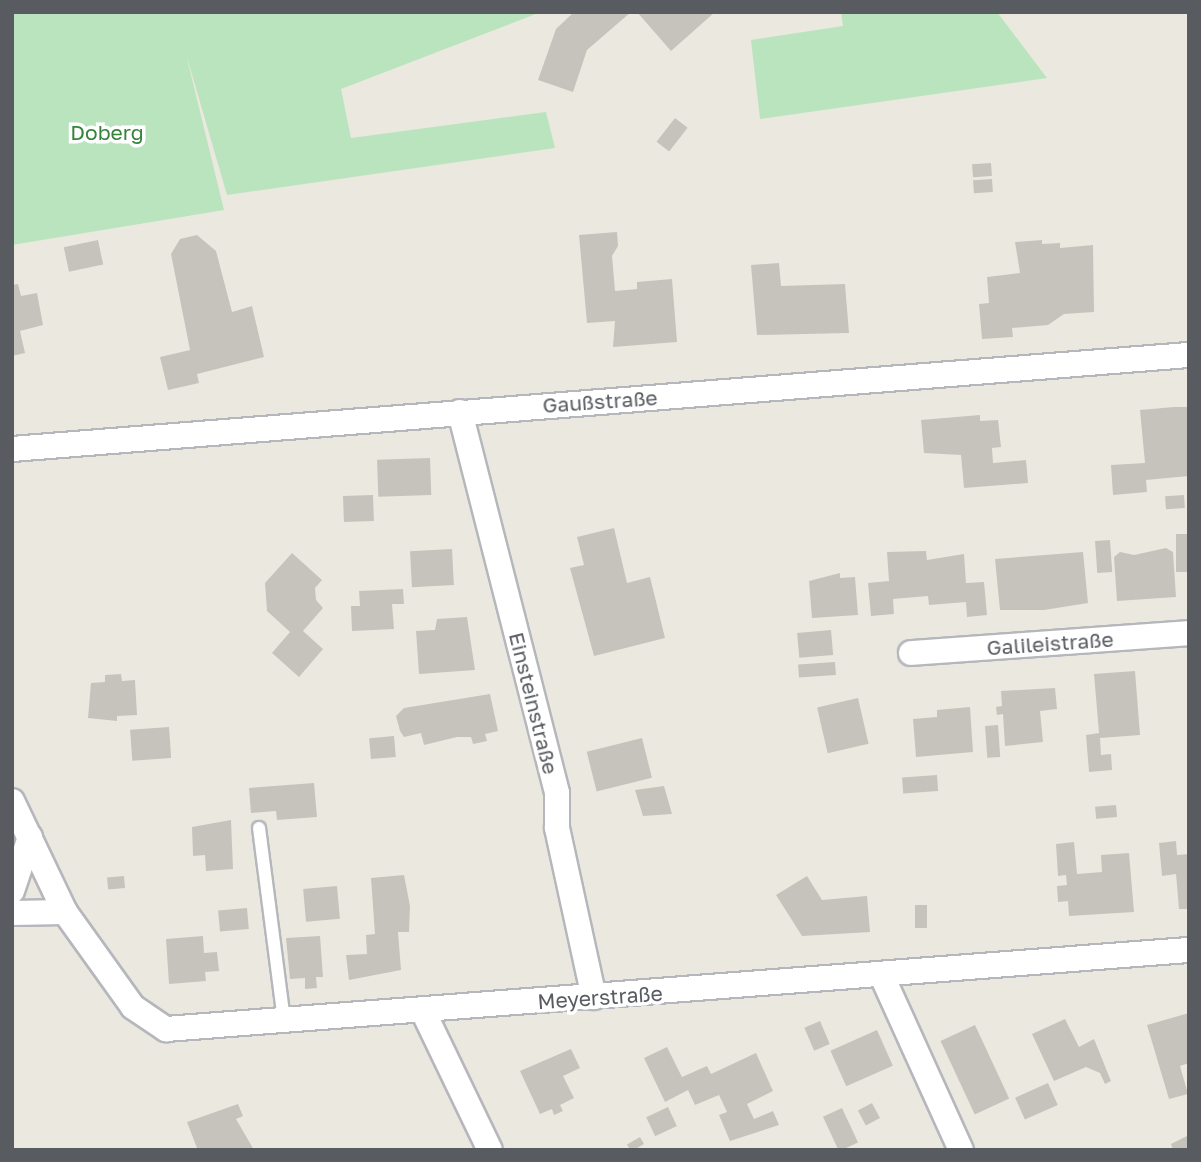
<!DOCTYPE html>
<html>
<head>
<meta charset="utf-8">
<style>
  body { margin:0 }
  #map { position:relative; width:1201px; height:1162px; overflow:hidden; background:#ebe9df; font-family:"Golos Text",sans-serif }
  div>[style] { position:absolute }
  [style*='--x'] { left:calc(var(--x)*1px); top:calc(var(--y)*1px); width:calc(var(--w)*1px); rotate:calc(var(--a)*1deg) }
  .green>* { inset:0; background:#bae4bd }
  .building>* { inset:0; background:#c6c3bc; transform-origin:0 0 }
  .roads { filter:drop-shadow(2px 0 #b5b7bc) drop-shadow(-2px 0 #b5b7bc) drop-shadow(0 2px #b5b7bc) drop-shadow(0 -2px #b5b7bc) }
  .service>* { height:12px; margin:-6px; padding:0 6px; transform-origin:6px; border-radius:6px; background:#fff }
  .minor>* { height:24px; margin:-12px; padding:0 12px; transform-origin:12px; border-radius:12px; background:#fff }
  span { translate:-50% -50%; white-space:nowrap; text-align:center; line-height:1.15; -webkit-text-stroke:7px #fff; paint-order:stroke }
  .park-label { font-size:21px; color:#34843c }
  .street-label { font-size:21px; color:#585b60 }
  .frame { position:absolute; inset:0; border:14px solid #585b60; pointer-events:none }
</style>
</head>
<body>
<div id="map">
  <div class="green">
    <div style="clip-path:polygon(12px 12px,541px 12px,341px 89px,351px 138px,546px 112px,555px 148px,227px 195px,186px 54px,224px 210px,12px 245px)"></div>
    <div style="clip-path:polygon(841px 12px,997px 12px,1047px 78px,760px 119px,751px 40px,843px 26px)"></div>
  </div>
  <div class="building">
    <div style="clip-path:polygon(574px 12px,631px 12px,587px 50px,573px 92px,538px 80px,556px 29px)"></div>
    <div style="clip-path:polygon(637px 12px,715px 12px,671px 51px)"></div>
    <div style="left:675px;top:118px;width:16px;height:30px;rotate:38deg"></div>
    <div style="left:991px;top:163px;width:13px;height:19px;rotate:86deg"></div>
    <div style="left:992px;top:179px;width:13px;height:19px;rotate:86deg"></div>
    <div style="clip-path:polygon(617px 232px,618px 246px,612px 256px,615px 291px,637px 289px,637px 282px,672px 279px,677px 342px,613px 347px,615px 321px,587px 323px,579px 235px)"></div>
    <div style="clip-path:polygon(197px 235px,216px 251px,232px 312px,252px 306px,264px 357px,197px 374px,199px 383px,168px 390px,160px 357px,190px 350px,171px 254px,180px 239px)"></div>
    <div style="left:98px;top:240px;width:25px;height:35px;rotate:78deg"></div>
    <div style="clip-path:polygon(1042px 240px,1042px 244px,1060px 243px,1060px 248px,1093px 245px,1094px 312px,1064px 314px,1048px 325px,1012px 328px,1013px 337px,982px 339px,979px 304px,989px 303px,987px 277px,1020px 273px,1015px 242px)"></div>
    <div style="clip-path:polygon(779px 263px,781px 286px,845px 284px,849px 333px,757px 335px,751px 265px)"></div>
    <div style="clip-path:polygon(18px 284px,21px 296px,37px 293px,43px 325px,20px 331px,25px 353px,12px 356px,12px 285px)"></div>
    <div style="clip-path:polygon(1174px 407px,1189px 407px,1189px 476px,1146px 480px,1147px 492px,1113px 495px,1111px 465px,1145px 463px,1140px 410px)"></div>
    <div style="clip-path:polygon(980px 415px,980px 421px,998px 420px,1001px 447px,992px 448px,993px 463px,1026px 460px,1028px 483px,964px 488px,961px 455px,924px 453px,921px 420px)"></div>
    <div style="left:430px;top:458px;width:37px;height:53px;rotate:88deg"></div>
    <div style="left:373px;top:495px;width:26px;height:30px;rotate:88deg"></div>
    <div style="left:1184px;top:495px;width:13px;height:19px;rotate:86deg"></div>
    <div style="clip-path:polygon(614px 528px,627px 583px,650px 577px,665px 638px,594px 656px,570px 568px,584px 565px,577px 537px)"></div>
    <div style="left:1176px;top:534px;width:12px;height:38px"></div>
    <div style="left:1110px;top:540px;width:32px;height:15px;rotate:86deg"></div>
    <div style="clip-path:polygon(1166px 548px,1173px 552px,1176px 597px,1117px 601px,1114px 557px,1120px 552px,1134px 555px)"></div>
    <div style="left:452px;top:549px;width:36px;height:42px;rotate:87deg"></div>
    <div style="clip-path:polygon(926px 551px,927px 560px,964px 554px,966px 583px,984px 582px,987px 615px,967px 617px,966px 602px,929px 605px,928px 596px,893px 599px,894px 614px,871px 616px,868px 583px,889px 581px,887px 552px)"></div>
    <div style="clip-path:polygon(1083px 552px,1088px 603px,1044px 610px,1000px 610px,995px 559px)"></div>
    <div style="clip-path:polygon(292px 553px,322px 580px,315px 588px,316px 600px,323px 608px,303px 631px,323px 649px,299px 677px,272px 653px,290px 632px,267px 611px,265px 583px)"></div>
    <div style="clip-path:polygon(840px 573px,840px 578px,855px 577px,858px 615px,812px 618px,809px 581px)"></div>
    <div style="clip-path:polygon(403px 589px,404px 604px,392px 604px,394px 629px,352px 631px,351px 606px,360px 606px,359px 591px)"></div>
    <div style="clip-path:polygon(467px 617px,475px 670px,419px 674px,416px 631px,435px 630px,437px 619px)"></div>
    <div style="left:831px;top:630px;width:25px;height:34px;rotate:85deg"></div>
    <div style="left:835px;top:662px;width:13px;height:37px;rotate:86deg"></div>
    <div style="clip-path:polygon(1135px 671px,1140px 735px,1100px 738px,1101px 755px,1111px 754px,1112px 770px,1089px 772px,1086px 735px,1099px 733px,1094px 674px)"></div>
    <div style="clip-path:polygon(121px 674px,122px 681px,135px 680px,137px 715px,117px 716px,117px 721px,88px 718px,91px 683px,105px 682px,105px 675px)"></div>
    <div style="clip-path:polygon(1055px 688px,1057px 709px,1040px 711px,1043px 742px,1005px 746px,1003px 714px,997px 715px,996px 707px,1002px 706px,1001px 691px)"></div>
    <div style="clip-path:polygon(490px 694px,498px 731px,485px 734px,487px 741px,473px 744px,471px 737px,457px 737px,424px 745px,421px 733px,404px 737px,400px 731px,396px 716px,404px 708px)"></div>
    <div style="left:858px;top:698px;width:47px;height:42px;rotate:77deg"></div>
    <div style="clip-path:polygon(970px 707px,973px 752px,916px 757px,913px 719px,937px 717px,937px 710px)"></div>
    <div style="left:998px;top:725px;width:32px;height:13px;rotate:86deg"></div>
    <div style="left:169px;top:727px;width:31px;height:39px;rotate:86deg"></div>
    <div style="left:394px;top:736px;width:21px;height:25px;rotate:85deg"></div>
    <div style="left:642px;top:738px;width:41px;height:57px;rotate:76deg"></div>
    <div style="left:937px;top:775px;width:16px;height:35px;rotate:86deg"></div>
    <div style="clip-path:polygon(314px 783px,317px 817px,277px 820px,276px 811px,251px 813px,249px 788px)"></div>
    <div style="clip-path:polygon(664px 786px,672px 814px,643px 816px,635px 790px)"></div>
    <div style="left:1116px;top:805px;width:12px;height:21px;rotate:85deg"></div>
    <div style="clip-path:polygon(231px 820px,233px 869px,206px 871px,205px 855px,193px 856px,192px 827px)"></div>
    <div style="clip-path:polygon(1176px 841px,1177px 855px,1189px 854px,1189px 909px,1179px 909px,1176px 874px,1162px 876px,1159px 843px)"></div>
    <div style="clip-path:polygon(1074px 842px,1077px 874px,1102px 872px,1101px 855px,1129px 853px,1134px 912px,1069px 916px,1068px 901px,1058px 902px,1057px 886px,1067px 885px,1066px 875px,1058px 876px,1056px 844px)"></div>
    <div style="clip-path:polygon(404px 875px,410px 906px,409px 932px,398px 932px,401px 970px,349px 980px,346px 955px,367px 954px,366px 935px,375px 934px,371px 878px)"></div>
    <div style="left:124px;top:876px;width:12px;height:17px;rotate:85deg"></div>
    <div style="clip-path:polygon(807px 876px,822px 900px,867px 896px,870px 932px,802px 936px,776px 895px)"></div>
    <div style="left:337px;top:886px;width:33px;height:34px;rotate:85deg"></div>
    <div style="left:915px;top:905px;width:12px;height:23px"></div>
    <div style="left:247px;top:908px;width:21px;height:29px;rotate:85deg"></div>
    <div style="clip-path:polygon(203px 936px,204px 953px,217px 952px,219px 971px,205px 972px,206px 981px,169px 984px,166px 939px)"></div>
    <div style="clip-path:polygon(320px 936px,323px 977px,316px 977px,317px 988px,305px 989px,305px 978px,290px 979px,286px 938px)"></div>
    <div style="clip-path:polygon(1189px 1013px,1189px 1063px,1180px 1066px,1188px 1094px,1169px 1099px,1147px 1025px)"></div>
    <div style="clip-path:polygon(1065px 1019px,1079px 1047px,1094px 1039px,1111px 1081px,1105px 1084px,1100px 1073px,1086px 1067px,1054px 1081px,1032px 1034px)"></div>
    <div style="left:820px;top:1021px;width:25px;height:17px;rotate:67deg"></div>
    <div style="left:975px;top:1025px;width:81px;height:38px;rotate:65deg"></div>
    <div style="left:877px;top:1030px;width:39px;height:51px;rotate:66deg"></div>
    <div style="clip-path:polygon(667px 1047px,682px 1077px,707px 1066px,711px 1074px,756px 1053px,773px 1091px,747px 1104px,754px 1119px,773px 1111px,779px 1125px,730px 1141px,719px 1115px,727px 1112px,719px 1095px,695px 1105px,688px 1090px,665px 1102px,644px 1058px)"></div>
    <div style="clip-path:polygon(571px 1049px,580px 1068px,563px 1076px,574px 1098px,560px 1105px,563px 1111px,554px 1115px,552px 1109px,540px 1114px,520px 1071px)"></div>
    <div style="left:1048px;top:1083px;width:24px;height:36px;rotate:66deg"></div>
    <div style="left:872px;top:1103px;width:17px;height:16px;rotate:62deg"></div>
    <div style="clip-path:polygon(238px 1104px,243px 1116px,236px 1119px,254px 1150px,197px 1148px,187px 1122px)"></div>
    <div style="left:668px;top:1107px;width:21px;height:24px;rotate:65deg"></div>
    <div style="left:842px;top:1108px;width:38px;height:21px;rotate:65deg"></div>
    <div style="clip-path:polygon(1189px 1135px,1189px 1150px,1173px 1150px,1171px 1144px)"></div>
    <div style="left:640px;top:1137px;width:8px;height:15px;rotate:60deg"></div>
  </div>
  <div class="roads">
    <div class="service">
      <div style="--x:259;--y:828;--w:194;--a:82.6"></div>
    </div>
    <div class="minor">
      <div style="--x:460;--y:412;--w:393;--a:75.7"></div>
      <div style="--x:557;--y:793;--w:35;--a:90"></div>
      <div style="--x:557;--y:828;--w:173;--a:77.7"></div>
      <div style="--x:12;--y:449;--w:1181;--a:-4.57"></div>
      <div style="--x:911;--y:653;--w:279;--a:-4.1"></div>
      <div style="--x:12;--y:801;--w:123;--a:64.5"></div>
      <div style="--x:65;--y:912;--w:117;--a:54.4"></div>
      <div style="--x:133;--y:1007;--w:40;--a:34"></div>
      <div style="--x:166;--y:1029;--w:1026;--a:-4.42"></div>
      <div style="--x:12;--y:891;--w:57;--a:-71.6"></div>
      <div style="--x:12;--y:913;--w:53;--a:-1.1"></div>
      <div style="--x:882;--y:976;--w:191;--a:65.6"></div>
      <div style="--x:423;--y:1011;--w:154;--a:64.3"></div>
    </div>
  </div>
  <div class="park-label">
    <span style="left:107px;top:132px">Doberg</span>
  </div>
  <div class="street-label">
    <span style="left:600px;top:401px;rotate:-4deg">Gaußstraße</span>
    <span style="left:1050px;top:643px;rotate:-4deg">Galileistraße</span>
    <span style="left:534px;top:703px;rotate:76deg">Einsteinstraße</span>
    <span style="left:600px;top:997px;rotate:-4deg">Meyerstraße</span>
  </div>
  <div class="frame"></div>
</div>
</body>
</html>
